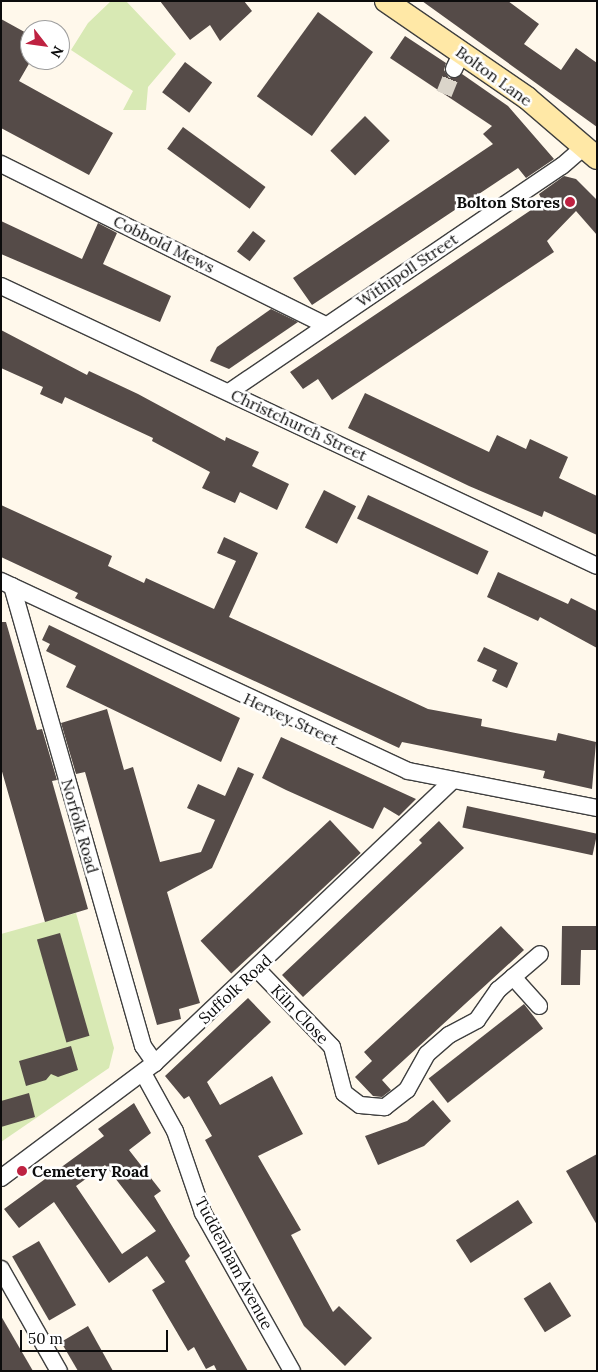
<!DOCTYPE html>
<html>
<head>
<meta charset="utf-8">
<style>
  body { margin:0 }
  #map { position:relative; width:598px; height:1372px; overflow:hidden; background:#fff8eb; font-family:Lora,serif }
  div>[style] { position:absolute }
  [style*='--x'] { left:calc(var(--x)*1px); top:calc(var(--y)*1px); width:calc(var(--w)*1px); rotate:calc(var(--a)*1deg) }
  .green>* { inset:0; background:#d8e9b4 }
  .building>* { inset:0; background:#554b48; transform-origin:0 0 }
  .minor-tunnel>* { height:16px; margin-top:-8px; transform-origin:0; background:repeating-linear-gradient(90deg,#dbd5ca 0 16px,transparent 0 24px) }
  .roads { filter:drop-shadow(1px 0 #3f3f3f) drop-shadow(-1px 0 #3f3f3f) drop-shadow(0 1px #3f3f3f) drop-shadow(0 -1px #3f3f3f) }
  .minor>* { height:16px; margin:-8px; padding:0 8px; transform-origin:8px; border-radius:8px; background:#fff }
  .secondary>* { height:22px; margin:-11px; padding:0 11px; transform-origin:11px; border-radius:11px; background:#ffe8a6 }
  .dots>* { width:14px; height:14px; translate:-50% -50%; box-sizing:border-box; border:2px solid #fff; border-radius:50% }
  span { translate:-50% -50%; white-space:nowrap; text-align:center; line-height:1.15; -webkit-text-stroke:5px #fff; paint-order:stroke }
  .street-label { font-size:16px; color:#0c0c0c }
  .poi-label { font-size:16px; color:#0c0c0c; font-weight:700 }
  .right { translate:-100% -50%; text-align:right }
  .left { translate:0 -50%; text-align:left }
  .frame { position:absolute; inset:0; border:2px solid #0c0c0c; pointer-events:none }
  .north { position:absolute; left:20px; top:20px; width:50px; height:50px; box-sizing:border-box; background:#fff; border:1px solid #9e9e9e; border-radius:50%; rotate:120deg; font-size:14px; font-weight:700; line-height:20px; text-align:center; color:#0c0c0c }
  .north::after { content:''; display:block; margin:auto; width:18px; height:22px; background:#be2241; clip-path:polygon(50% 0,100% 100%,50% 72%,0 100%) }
  .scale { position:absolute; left:20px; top:1330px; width:148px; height:22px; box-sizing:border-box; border:2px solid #0c0c0c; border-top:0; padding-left:6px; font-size:15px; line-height:18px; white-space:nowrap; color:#0c0c0c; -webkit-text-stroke:4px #fff; paint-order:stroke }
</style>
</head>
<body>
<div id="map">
  <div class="green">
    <div style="clip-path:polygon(111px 1px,126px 1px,176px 54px,148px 87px,146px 110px,123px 110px,133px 91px,71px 50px,88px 23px)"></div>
    <div style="clip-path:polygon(76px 913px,114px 1048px,109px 1068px,1px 1142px,1px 934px)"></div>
  </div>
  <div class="building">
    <div style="clip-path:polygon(160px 1px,244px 1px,252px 11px,220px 41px,210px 25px,190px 40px)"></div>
    <div style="clip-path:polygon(422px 1px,508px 1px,539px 24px,524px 44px,561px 70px,576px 48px,597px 63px,597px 127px)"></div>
    <div style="left:318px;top:12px;width:68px;height:104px;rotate:36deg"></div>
    <div style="clip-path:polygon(1px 19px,30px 35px,30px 62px,19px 81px,113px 133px,89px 175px,1px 128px)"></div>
    <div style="clip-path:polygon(405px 36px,446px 63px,444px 70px,449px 78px,462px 74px,508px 106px,554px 159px,526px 178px,518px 168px,312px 305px,293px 278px,493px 144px,483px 134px,492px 126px,390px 58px)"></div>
    <div style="left:185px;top:62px;width:34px;height:38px;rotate:37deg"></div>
    <div style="left:365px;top:116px;width:35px;height:49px;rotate:45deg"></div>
    <div style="left:183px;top:127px;width:102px;height:27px;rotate:36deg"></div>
    <div style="clip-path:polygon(564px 176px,576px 179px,597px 200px,597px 235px,576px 211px,547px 241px,554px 252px,332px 400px,318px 379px,303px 389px,290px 372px,543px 202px,539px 194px)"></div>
    <div style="clip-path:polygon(1px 221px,82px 259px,98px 223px,117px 233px,103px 264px,171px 296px,160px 322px,1px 254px)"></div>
    <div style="left:253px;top:231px;width:16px;height:26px;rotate:38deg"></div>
    <div style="clip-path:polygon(271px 309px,298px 322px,229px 369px,210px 361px,217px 347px)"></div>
    <div style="clip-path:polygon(1px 330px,87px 375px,89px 371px,138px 394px,225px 441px,226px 437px,259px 452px,252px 466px,289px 484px,277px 510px,240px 492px,235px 503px,202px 488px,210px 472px,152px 441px,153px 438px,65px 397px,62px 404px,40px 394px,43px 387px,1px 368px)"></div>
    <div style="clip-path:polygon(365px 393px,489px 452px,497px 435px,526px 449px,530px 439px,568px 457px,559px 478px,597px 496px,597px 535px,544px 511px,542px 517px,469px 486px,348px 428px)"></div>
    <div style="left:324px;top:490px;width:36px;height:42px;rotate:27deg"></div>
    <div style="left:368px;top:495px;width:133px;height:26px;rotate:25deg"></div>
    <div style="clip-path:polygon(1px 505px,112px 556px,108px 566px,144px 583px,146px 578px,214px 609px,236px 561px,217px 553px,224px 537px,258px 553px,229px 617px,428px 709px,482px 719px,481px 726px,556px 741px,558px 733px,596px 742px,592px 789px,543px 778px,545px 771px,402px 742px,399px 748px,75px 598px,78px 593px,1px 557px)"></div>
    <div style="clip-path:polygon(498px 572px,568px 604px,571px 598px,597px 611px,597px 648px,540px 617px,538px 621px,487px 597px)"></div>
    <div style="clip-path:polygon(1px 622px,6px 622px,37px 730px,42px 729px,57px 780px,52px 781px,88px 909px,45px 922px,1px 768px)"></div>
    <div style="clip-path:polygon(49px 625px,240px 718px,221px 762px,66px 687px,76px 666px,46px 651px,50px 644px,42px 640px)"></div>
    <div style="clip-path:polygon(484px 647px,518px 663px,507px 688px,492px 681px,497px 670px,477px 661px)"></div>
    <div style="clip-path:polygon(107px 709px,124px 770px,133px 767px,160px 862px,201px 852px,215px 820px,187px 808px,198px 784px,225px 796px,238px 767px,254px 774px,212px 868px,167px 892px,200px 1003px,179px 1009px,181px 1019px,157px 1025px,85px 772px,76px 774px,61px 723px)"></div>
    <div style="clip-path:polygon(281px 737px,368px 777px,416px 799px,399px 816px,384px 807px,373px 829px,286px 790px,262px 778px)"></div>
    <div style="left:467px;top:806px;width:133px;height:22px;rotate:12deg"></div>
    <div style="left:330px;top:820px;width:45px;height:177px;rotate:47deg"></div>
    <div style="clip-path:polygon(439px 821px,464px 848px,303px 997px,282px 975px,422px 843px,419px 840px)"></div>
    <div style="clip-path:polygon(501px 926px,524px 950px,382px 1080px,391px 1090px,382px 1097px,373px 1096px,355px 1077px,372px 1061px,364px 1052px)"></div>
    <div style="clip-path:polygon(562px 926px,597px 926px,597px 950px,581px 950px,580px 985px,561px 985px)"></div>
    <div style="left:60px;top:933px;width:107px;height:24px;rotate:74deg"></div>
    <div style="clip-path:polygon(248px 998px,271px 1022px,207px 1082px,220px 1105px,272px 1076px,303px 1134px,258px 1156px,301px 1230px,291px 1235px,333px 1312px,339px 1306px,372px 1338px,345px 1366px,304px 1326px,205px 1140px,212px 1136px,189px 1096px,184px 1099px,165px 1076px)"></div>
    <div style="left:524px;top:1004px;width:31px;height:121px;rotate:52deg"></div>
    <div style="clip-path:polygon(71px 1046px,78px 1070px,58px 1077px,51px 1074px,46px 1080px,26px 1086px,19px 1061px)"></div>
    <div style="clip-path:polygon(29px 1093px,35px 1117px,1px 1127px,1px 1101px)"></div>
    <div style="clip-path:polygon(433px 1100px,451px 1121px,424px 1146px,378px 1165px,365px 1136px,407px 1121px)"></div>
    <div style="clip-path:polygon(evenodd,134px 1103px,151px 1133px,129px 1150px,161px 1191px,154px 1196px,190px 1256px,185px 1261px,248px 1371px,217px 1371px,214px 1365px,206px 1369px,194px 1347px,188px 1351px,152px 1290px,165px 1282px,147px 1256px,109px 1283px,54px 1202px,19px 1228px,4px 1209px,104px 1136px,98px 1129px,134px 1103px,105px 1165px,156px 1231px,122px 1254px,76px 1186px,105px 1165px)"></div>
    <div style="clip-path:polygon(597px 1154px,597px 1225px,566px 1171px)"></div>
    <div style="left:518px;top:1200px;width:27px;height:74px;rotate:57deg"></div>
    <div style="left:39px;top:1241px;width:74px;height:31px;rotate:60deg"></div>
    <div style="left:550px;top:1282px;width:40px;height:31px;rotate:58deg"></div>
    <div style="clip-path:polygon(1px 1316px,33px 1371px,1px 1371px)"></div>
    <div style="clip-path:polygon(88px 1326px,113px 1371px,78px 1371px,61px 1342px)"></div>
  </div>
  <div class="minor-tunnel">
    <div style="--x:444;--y:94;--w:27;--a:-68"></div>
  </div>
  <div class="roads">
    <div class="minor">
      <div style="--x:454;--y:69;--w:19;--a:-65"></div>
      <div style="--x:1;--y:164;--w:363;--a:26.4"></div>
      <div style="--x:1;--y:286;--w:658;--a:25.16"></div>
      <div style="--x:229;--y:392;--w:402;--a:-34.2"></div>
      <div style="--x:562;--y:166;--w:29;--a:-41"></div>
      <div style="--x:1;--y:581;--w:449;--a:25"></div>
      <div style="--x:408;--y:771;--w:193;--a:11.1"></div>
      <div style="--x:12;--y:586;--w:478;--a:74.1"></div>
      <div style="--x:143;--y:1046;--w:21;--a:55"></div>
      <div style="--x:257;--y:969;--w:108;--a:46.1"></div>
      <div style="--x:332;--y:1047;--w:48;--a:75.4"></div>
      <div style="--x:344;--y:1093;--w:20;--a:37"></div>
      <div style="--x:360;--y:1105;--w:25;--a:5"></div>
      <div style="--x:385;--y:1107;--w:28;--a:-38"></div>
      <div style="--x:407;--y:1090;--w:41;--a:-60.9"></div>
      <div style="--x:427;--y:1054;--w:29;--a:-41"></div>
      <div style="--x:449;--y:1035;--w:32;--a:-28"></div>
      <div style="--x:477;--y:1020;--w:37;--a:-55"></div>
      <div style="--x:498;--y:990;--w:55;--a:-40.6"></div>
      <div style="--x:513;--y:977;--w:39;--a:48"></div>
      <div style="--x:143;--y:1073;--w:66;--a:61.1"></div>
      <div style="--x:175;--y:1131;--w:87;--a:71.1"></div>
      <div style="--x:203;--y:1213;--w:181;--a:60.6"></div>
      <div style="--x:1;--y:1178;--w:192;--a:-36.8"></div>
      <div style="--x:155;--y:1063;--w:410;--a:-43.5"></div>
      <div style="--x:1;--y:1269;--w:117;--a:60.4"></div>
    </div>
    <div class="secondary">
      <div style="--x:386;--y:1;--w:171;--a:34.5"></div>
      <div style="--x:527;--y:98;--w:92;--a:40.6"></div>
    </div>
  </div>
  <div class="dots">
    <div style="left:570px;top:202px;background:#be2241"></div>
    <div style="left:22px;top:1171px;background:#be2241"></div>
  </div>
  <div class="street-label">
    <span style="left:494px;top:76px;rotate:36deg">Bolton Lane</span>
    <span style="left:164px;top:244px;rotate:26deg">Cobbold Mews</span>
    <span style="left:407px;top:270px;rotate:-34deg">Withipoll Street</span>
    <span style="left:299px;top:425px;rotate:25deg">Christchurch Street</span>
    <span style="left:291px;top:719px;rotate:25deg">Hervey Street</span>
    <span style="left:80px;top:826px;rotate:74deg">Norfolk Road</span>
    <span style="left:235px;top:989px;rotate:-43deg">Suffolk Road</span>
    <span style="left:300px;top:1014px;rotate:46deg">Kiln Close</span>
    <span style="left:234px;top:1263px;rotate:62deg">Tuddenham Avenue</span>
  </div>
  <div class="poi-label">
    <span class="right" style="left:560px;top:202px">Bolton Stores</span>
    <span class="left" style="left:32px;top:1171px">Cemetery Road</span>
  </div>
  <div class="frame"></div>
  <div class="north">N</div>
  <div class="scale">50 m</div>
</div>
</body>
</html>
